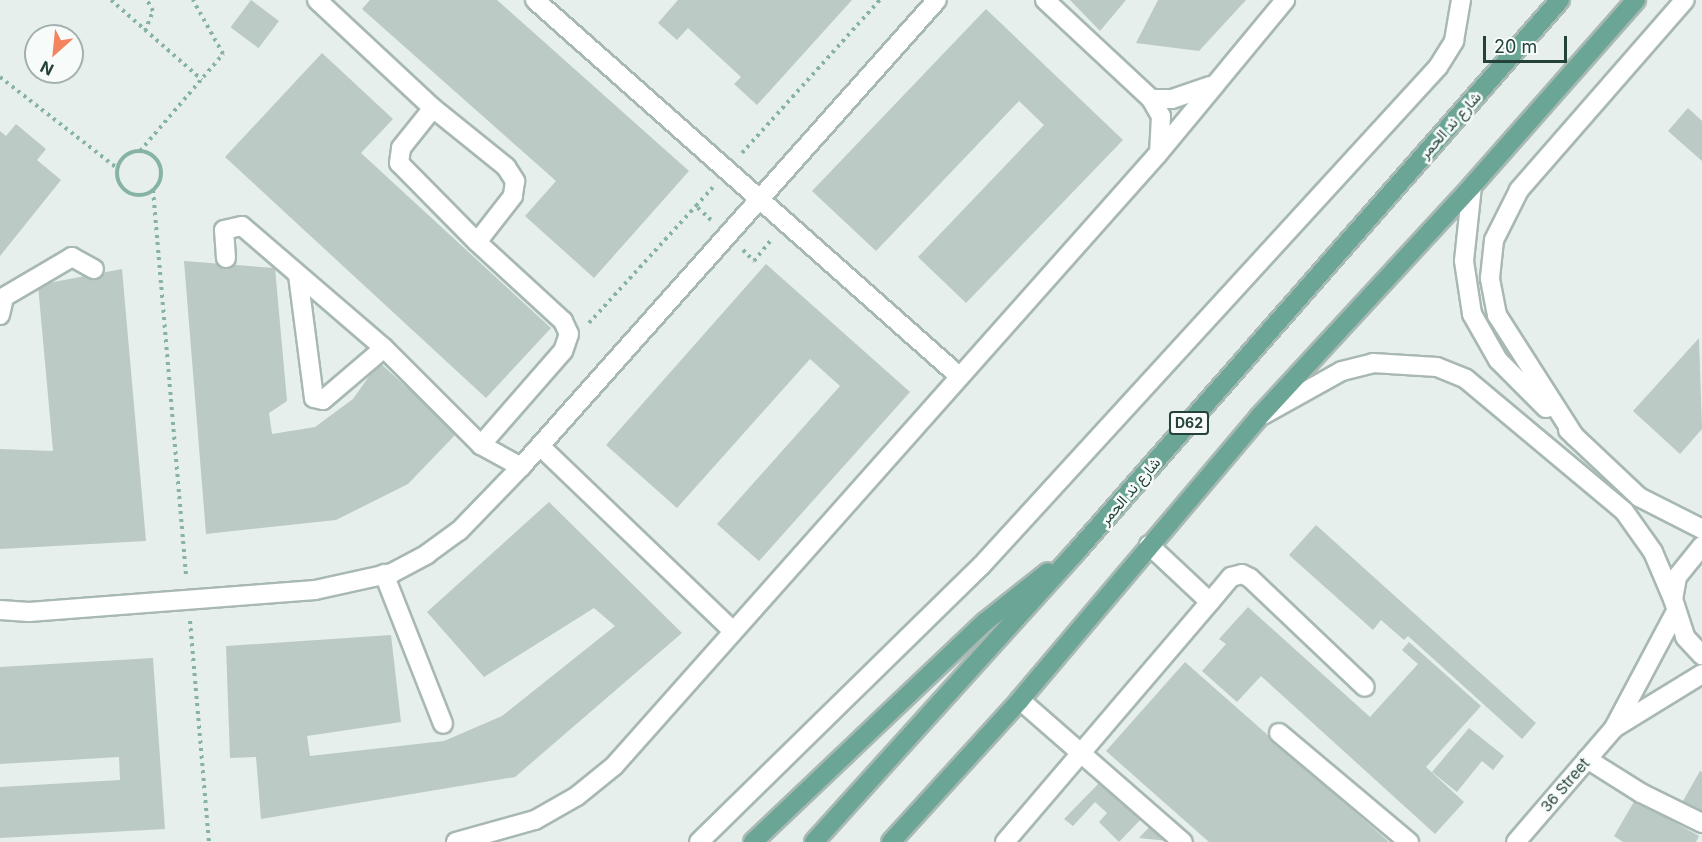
<!DOCTYPE html>
<html>
<head>
<meta charset="utf-8">
<style>
  body { margin:0 }
  #map { position:relative; width:1702px; height:842px; overflow:hidden; background:#e6efeb; font-family:Inter,Vazirmatn,sans-serif }
  div>[style] { position:absolute }
  [style*='--x'] { left:calc(var(--x)*1px); top:calc(var(--y)*1px); width:calc(var(--w)*1px); rotate:calc(var(--a)*1deg) }
  .building>* { inset:0; background:#bbcac4; transform-origin:0 0 }
  .path>* { height:4px; margin-top:-2px; transform-origin:0; background:repeating-linear-gradient(90deg,#86b3a5 0 3px,transparent 0 7.5px) }
  .path>.ring { margin:-2px; padding:0; box-sizing:content-box; background:none; border:4px solid #86b3a5; border-radius:50% }
  .roads { filter:drop-shadow(2px 0 #a8b8b2) drop-shadow(-2px 0 #a8b8b2) drop-shadow(0 2px #a8b8b2) drop-shadow(0 -2px #a8b8b2) }
  .minor>* { height:18px; margin:-9px; padding:0 9px; transform-origin:9px; border-radius:9px; background:#fff }
  .major>* { height:18px; margin:-9px; padding:0 9px; transform-origin:9px; border-radius:9px; background:#6aa596 }
  span { translate:-50% -50%; white-space:nowrap; text-align:center; line-height:1.15; -webkit-text-stroke:5px #f7fbf9; paint-order:stroke }
  .shield-label span { padding:2px 4px; background:#f7fbf9; border:2px solid; border-radius:4px; -webkit-text-stroke-width:0 }
  .shield-label { font-size:14px; color:#24423a; font-weight:700 }
  .street-label { font-size:15px; color:#24423a }
  .north { position:absolute; left:24px; top:24px; width:60px; height:60px; box-sizing:border-box; background:#f7fbf9; border:2px solid #a3b1ad; border-radius:50%; rotate:207deg; font-size:16px; font-weight:700; line-height:24px; text-align:center; color:#24423a }
  .north::after { content:''; display:block; margin:auto; width:21px; height:27px; background:#f4845f; clip-path:polygon(50% 0,100% 100%,50% 72%,0 100%) }
  .scale { position:absolute; left:1483px; top:36px; width:84px; height:27px; box-sizing:border-box; border:3px solid #24423a; border-top:0; padding-left:8px; font-size:18px; line-height:21px; white-space:nowrap; color:#24423a; -webkit-text-stroke:4px #f7fbf9; paint-order:stroke }
</style>
</head>
<body>
<div id="map">
  <div class="building">
    <div style="left:251px;top:0;width:35px;height:34px;rotate:37deg"></div>
    <div style="clip-path:polygon(370px 0,497px 0,689px 171px,594px 278px,525px 216px,556px 181px,362px 9px)"></div>
    <div style="clip-path:polygon(678px 0,852px 0,757px 105px,734px 84px,741px 77px,688px 28px,677px 40px,658px 23px)"></div>
    <div style="clip-path:polygon(1070px 0,1126px 0,1100px 31px)"></div>
    <div style="clip-path:polygon(1158px 0,1246px 0,1199px 51px,1136px 43px)"></div>
    <div style="clip-path:polygon(986px 9px,1123px 140px,966px 303px,918px 257px,1044px 125px,1019px 101px,876px 251px,812px 191px)"></div>
    <div style="clip-path:polygon(322px 53px,393px 119px,361px 153px,551px 328px,486px 398px,225px 157px)"></div>
    <div style="clip-path:polygon(1688px 108px,1702px 121px,1702px 161px,1668px 131px)"></div>
    <div style="clip-path:polygon(16px 124px,46px 149px,37px 160px,61px 180px,0 256px,0 131px,6px 136px)"></div>
    <div style="clip-path:polygon(184px 261px,275px 268px,287px 401px,269px 413px,272px 434px,315px 427px,353px 399px,379px 362px,457px 433px,408px 484px,336px 520px,206px 534px)"></div>
    <div style="clip-path:polygon(766px 264px,910px 392px,759px 561px,717px 524px,840px 386px,810px 359px,677px 508px,606px 445px)"></div>
    <div style="clip-path:polygon(122px 269px,146px 541px,0 549px,0 449px,53px 451px,38px 285px)"></div>
    <div style="clip-path:polygon(1699px 338px,1702px 429px,1680px 454px,1633px 411px)"></div>
    <div style="clip-path:polygon(549px 502px,682px 633px,515px 777px,261px 819px,256px 757px,230px 758px,226px 646px,391px 635px,401px 722px,307px 736px,310px 756px,444px 741px,502px 716px,615px 626px,594px 608px,484px 677px,427px 612px)"></div>
    <div style="clip-path:polygon(1316px 525px,1536px 723px,1522px 739px,1408px 636px,1404px 640px,1381px 620px,1373px 630px,1289px 555px)"></div>
    <div style="clip-path:polygon(1248px 607px,1370px 717px,1418px 664px,1402px 650px,1409px 642px,1481px 706px,1426px 767px,1464px 802px,1435px 834px,1261px 676px,1237px 702px,1202px 671px,1226px 644px,1219px 639px)"></div>
    <div style="clip-path:polygon(153px 658px,165px 829px,0 838px,0 787px,120px 780px,119px 757px,0 764px,0 667px)"></div>
    <div style="clip-path:polygon(1185px 662px,1389px 842px,1209px 842px,1106px 751px)"></div>
    <div style="clip-path:polygon(1469px 728px,1504px 756px,1493px 770px,1482px 761px,1457px 792px,1432px 772px)"></div>
    <div style="clip-path:polygon(1700px 771px,1702px 772px,1702px 830px,1675px 815px)"></div>
    <div style="clip-path:polygon(1101px 781px,1141px 819px,1119px 842px,1099px 822px,1107px 813px,1095px 802px,1073px 826px,1064px 819px)"></div>
    <div style="clip-path:polygon(1635px 800px,1699px 836px,1696px 842px,1623px 842px,1614px 836px)"></div>
    <div style="clip-path:polygon(1155px 821px,1178px 842px,1139px 838px)"></div>
  </div>
  <div class="path">
    <div style="--x:111;--y:0;--w:121;--a:41.3"></div>
    <div style="--x:145;--y:31;--w:22;--a:-68"></div>
    <div style="--x:153;--y:11;--w:13;--a:-119"></div>
    <div style="--x:0;--y:77;--w:148;--a:37.9"></div>
    <div style="--x:140;--y:151;--w:128;--a:-49.4"></div>
    <div style="--x:223;--y:54;--w:62;--a:-119.1"></div>
    <div class="ring" style="left:117px;top:151px;width:40px;height:40px"></div>
    <div style="--x:742;--y:153;--w:206;--a:-48"></div>
    <div style="--x:153;--y:190;--w:389;--a:85.1"></div>
    <div style="--x:711;--y:220;--w:21;--a:-137"></div>
    <div style="--x:696;--y:206;--w:25;--a:-48"></div>
    <div style="--x:743;--y:250;--w:16;--a:45"></div>
    <div style="--x:754;--y:261;--w:28;--a:-51"></div>
    <div style="--x:589;--y:323;--w:159;--a:-47.6"></div>
    <div style="--x:190;--y:621;--w:222;--a:85.1"></div>
  </div>
  <div class="roads">
    <div class="minor">
      <div style="--x:317;--y:0;--w:158;--a:43"></div>
      <div style="--x:535;--y:0;--w:567;--a:41.57"></div>
      <div style="--x:1045;--y:0;--w:145;--a:43"></div>
      <div style="--x:1151;--y:99;--w:20;--a:60"></div>
      <div style="--x:1161;--y:116;--w:34;--a:93"></div>
      <div style="--x:1151;--y:99;--w:21;--a:0"></div>
      <div style="--x:1172;--y:99;--w:40;--a:-18.9"></div>
      <div style="--x:433;--y:108;--w:94;--a:38.9"></div>
      <div style="--x:506;--y:167;--w:17;--a:57"></div>
      <div style="--x:515;--y:181;--w:15;--a:98"></div>
      <div style="--x:513;--y:196;--w:58;--a:128"></div>
      <div style="--x:477;--y:242;--w:111;--a:-134.6"></div>
      <div style="--x:399;--y:163;--w:15;--a:-82"></div>
      <div style="--x:401;--y:148;--w:51;--a:-51.3"></div>
      <div style="--x:1472;--y:186;--w:75;--a:96.1"></div>
      <div style="--x:1464;--y:261;--w:54;--a:81.4"></div>
      <div style="--x:1472;--y:314;--w:53;--a:60.5"></div>
      <div style="--x:1498;--y:360;--w:68;--a:45"></div>
      <div style="--x:477;--y:242;--w:117;--a:42.6"></div>
      <div style="--x:563;--y:321;--w:14;--a:65"></div>
      <div style="--x:569;--y:334;--w:18;--a:109"></div>
      <div style="--x:563;--y:351;--w:125;--a:131.1"></div>
      <div style="--x:226;--y:258;--w:28;--a:-94"></div>
      <div style="--x:224;--y:230;--w:18;--a:-13"></div>
      <div style="--x:242;--y:226;--w:187;--a:40.7"></div>
      <div style="--x:384;--y:348;--w:137;--a:45"></div>
      <div style="--x:481;--y:445;--w:46;--a:28.8"></div>
      <div style="--x:298;--y:275;--w:124;--a:82.6"></div>
      <div style="--x:314;--y:398;--w:9;--a:13"></div>
      <div style="--x:323;--y:400;--w:80;--a:-40.4"></div>
      <div style="--x:0;--y:315;--w:18;--a:-77"></div>
      <div style="--x:4;--y:297;--w:79;--a:-30.5"></div>
      <div style="--x:72;--y:257;--w:25;--a:29"></div>
      <div style="--x:1263;--y:415;--w:90;--a:-29.1"></div>
      <div style="--x:1342;--y:371;--w:32;--a:-14"></div>
      <div style="--x:1373;--y:363;--w:64;--a:3.6"></div>
      <div style="--x:1437;--y:367;--w:31;--a:22"></div>
      <div style="--x:1466;--y:379;--w:206;--a:39.9"></div>
      <div style="--x:1624;--y:511;--w:50;--a:54.7"></div>
      <div style="--x:1653;--y:552;--w:51;--a:66.9"></div>
      <div style="--x:1568;--y:430;--w:98;--a:43.3"></div>
      <div style="--x:1639;--y:497;--w:71;--a:26.9"></div>
      <div style="--x:1575;--y:437;--w:145;--a:-122.6"></div>
      <div style="--x:1497;--y:315;--w:38;--a:-101"></div>
      <div style="--x:1490;--y:278;--w:38;--a:-84"></div>
      <div style="--x:1494;--y:240;--w:56;--a:-63.4"></div>
      <div style="--x:1519;--y:190;--w:252;--a:-48.9"></div>
      <div style="--x:540;--y:446;--w:267;--a:43.8"></div>
      <div style="--x:1149;--y:545;--w:83;--a:43.1"></div>
      <div style="--x:1210;--y:602;--w:33;--a:-50"></div>
      <div style="--x:1231;--y:577;--w:11;--a:-15"></div>
      <div style="--x:1242;--y:574;--w:9;--a:27"></div>
      <div style="--x:1250;--y:578;--w:158;--a:43.5"></div>
      <div style="--x:1702;--y:546;--w:40;--a:129"></div>
      <div style="--x:1677;--y:577;--w:22;--a:100"></div>
      <div style="--x:1673;--y:599;--w:40;--a:72"></div>
      <div style="--x:1685;--y:637;--w:25;--a:47"></div>
      <div style="--x:384;--y:574;--w:161;--a:68.5"></div>
      <div style="--x:0;--y:610;--w:29;--a:4"></div>
      <div style="--x:29;--y:612;--w:287;--a:-4.4"></div>
      <div style="--x:315;--y:590;--w:79;--a:-12.4"></div>
      <div style="--x:392;--y:573;--w:40;--a:-28"></div>
      <div style="--x:427;--y:554;--w:39;--a:-36"></div>
      <div style="--x:459;--y:531;--w:89;--a:-45.9"></div>
      <div style="--x:521;--y:467;--w:625;--a:-48.31"></div>
      <div style="--x:1020;--y:700;--w:216;--a:41.1"></div>
      <div style="--x:1615;--y:726;--w:126;--a:-62"></div>
      <div style="--x:1279;--y:733;--w:170;--a:40"></div>
      <div style="--x:1587;--y:759;--w:64;--a:32.2"></div>
      <div style="--x:1641;--y:793;--w:68;--a:26.2"></div>
      <div style="--x:456;--y:842;--w:82;--a:-15.6"></div>
      <div style="--x:535;--y:820;--w:48;--a:-29.7"></div>
      <div style="--x:577;--y:796;--w:48;--a:-39"></div>
      <div style="--x:614;--y:766;--w:817;--a:-48.37"></div>
      <div style="--x:1157;--y:155;--w:201;--a:-50.4"></div>
      <div style="--x:699;--y:842;--w:395;--a:-44.4"></div>
      <div style="--x:981;--y:566;--w:677;--a:-47.52"></div>
      <div style="--x:1438;--y:67;--w:31;--a:-58"></div>
      <div style="--x:1454;--y:41;--w:42;--a:-80.3"></div>
      <div style="--x:1005;--y:842;--w:316;--a:-49.5"></div>
      <div style="--x:1516;--y:842;--w:150;--a:-49.3"></div>
      <div style="--x:1614;--y:728;--w:103;--a:-31.5"></div>
    </div>
    <div class="major">
      <div style="--x:753;--y:842;--w:320;--a:-43.5"></div>
      <div style="--x:985;--y:622;--w:80;--a:-38.4"></div>
      <div style="--x:814;--y:842;--w:391;--a:-47.9"></div>
      <div style="--x:1076;--y:552;--w:734;--a:-48.76"></div>
      <div style="--x:891;--y:842;--w:192;--a:-47.7"></div>
      <div style="--x:1020;--y:700;--w:370;--a:-49.8"></div>
      <div style="--x:1259;--y:417;--w:314;--a:-47.3"></div>
      <div style="--x:1472;--y:186;--w:248;--a:-48.6"></div>
    </div>
  </div>
  <div class="shield-label">
    <span style="left:1189px;top:423px">D62</span>
  </div>
  <div class="street-label">
    <span style="left:1450px;top:125px;rotate:-48deg">شارع ند الحمر</span>
    <span style="left:1130px;top:491px;rotate:-49deg">شارع ند الحمر</span>
    <span style="left:1565px;top:785px;rotate:-49deg">36 Street</span>
  </div>
  <div class="north">N</div>
  <div class="scale">20 m</div>
</div>
</body>
</html>
